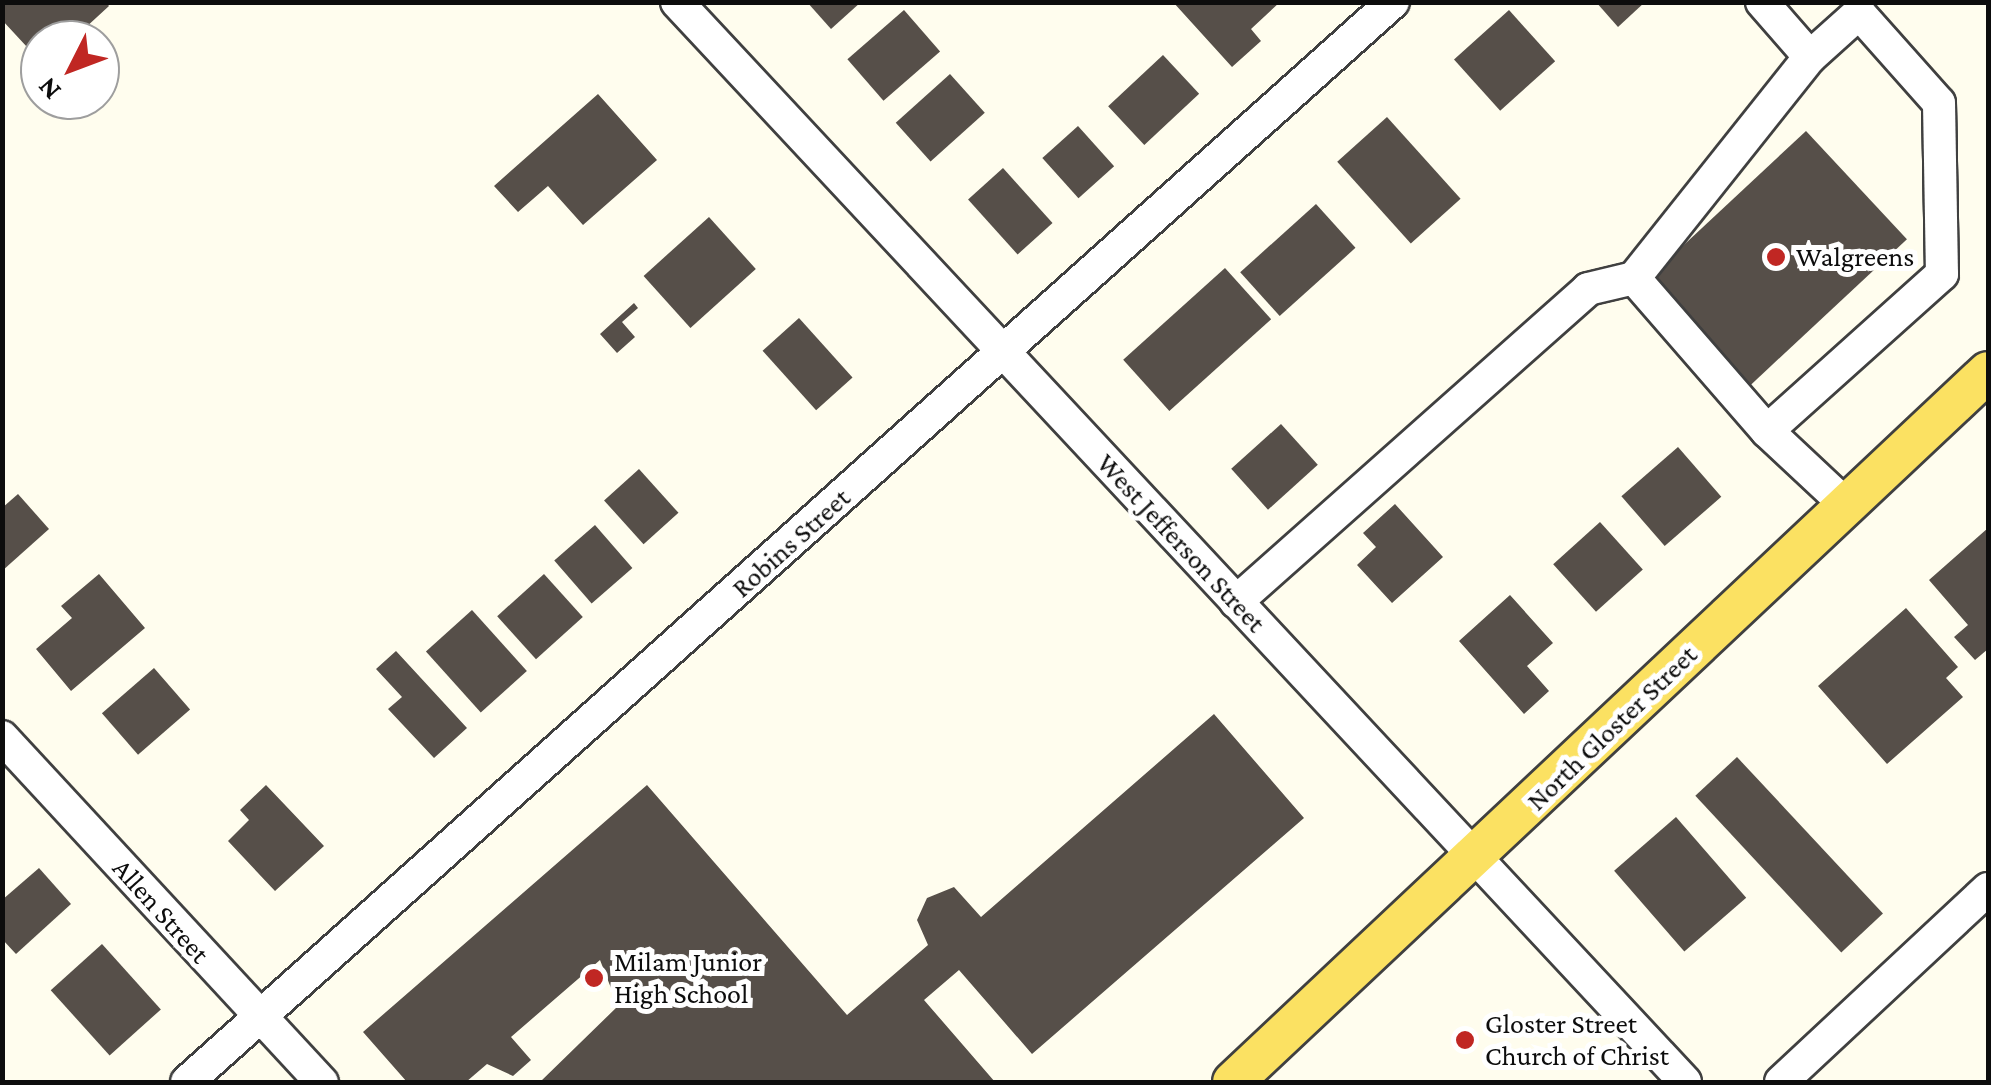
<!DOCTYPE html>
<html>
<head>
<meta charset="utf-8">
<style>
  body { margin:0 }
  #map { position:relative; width:1991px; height:1085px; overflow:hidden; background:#fffdee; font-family:"Crimson Pro",serif }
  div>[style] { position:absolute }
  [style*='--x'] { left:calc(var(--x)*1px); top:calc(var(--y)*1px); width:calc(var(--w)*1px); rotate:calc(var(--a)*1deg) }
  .building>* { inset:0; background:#564f49; transform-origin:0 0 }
  .roads { filter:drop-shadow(2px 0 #404040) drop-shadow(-2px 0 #404040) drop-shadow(0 2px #404040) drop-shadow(0 -2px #404040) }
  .minor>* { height:32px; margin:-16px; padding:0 16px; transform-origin:16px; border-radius:16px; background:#fff }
  .major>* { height:40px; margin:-20px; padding:0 20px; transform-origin:20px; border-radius:20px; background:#fbe162 }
  .dots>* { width:28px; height:28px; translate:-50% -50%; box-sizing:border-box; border:5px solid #fff; border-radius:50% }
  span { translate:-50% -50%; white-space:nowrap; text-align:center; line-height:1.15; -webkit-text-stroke:10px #fff; paint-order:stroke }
  .poi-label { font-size:28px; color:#0d0d0d }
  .left { translate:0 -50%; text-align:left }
  .street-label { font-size:28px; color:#0d0d0d }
  .frame { position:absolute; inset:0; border:5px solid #0d0d0d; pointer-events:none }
  .north { position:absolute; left:20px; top:20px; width:100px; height:100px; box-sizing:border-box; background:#fff; border:2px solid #9e9e9e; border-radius:50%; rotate:228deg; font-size:28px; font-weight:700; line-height:40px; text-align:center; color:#0d0d0d }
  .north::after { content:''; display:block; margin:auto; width:35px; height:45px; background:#c02723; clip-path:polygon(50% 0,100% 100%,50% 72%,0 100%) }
</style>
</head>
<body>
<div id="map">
  <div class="building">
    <div style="clip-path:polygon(2px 2px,106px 2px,109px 6px,72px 40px,40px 35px,27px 47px,2px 20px)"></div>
    <div style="clip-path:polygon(807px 2px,861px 2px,831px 29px)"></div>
    <div style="clip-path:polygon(1173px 2px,1280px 2px,1251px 29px,1261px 41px,1232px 67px)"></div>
    <div style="clip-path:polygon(1596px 2px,1645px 2px,1618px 27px)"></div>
    <div style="left:904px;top:10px;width:55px;height:75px;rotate:49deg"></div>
    <div style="left:1509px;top:10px;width:69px;height:74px;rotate:48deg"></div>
    <div style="left:1163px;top:55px;width:53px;height:75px;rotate:47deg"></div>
    <div style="left:950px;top:74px;width:52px;height:73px;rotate:48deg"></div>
    <div style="clip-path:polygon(598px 94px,657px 160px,583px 225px,548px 186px,518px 212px,494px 186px)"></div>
    <div style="left:1387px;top:117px;width:110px;height:67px;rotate:48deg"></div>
    <div style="left:1078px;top:126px;width:54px;height:48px;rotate:48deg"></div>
    <div style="left:1806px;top:131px;width:148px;height:214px;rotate:47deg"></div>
    <div style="left:1003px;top:168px;width:74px;height:47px;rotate:48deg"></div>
    <div style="left:1316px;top:204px;width:59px;height:102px;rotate:48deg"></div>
    <div style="left:709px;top:217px;width:70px;height:88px;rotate:48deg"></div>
    <div style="left:1225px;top:268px;width:69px;height:137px;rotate:48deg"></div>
    <div style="clip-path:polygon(634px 303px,638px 308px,622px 322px,635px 337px,617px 353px,600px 334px)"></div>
    <div style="left:799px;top:318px;width:80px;height:49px;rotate:48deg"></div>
    <div style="left:1281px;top:424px;width:55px;height:67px;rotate:48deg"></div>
    <div style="left:1678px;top:447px;width:66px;height:75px;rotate:49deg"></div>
    <div style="left:639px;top:469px;width:59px;height:47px;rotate:48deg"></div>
    <div style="clip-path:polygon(18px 494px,49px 529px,2px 571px,2px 508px)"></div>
    <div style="clip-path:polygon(1395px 504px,1443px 557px,1392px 603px,1357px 565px,1376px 547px,1363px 533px)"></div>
    <div style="left:1600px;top:522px;width:64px;height:63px;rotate:48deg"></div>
    <div style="left:595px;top:525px;width:57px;height:54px;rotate:49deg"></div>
    <div style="clip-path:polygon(1988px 528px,1988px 649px,1975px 660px,1954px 637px,1968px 625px,1929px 580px)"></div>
    <div style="clip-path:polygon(99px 574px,145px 628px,71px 691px,36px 649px,72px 618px,61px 606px)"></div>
    <div style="left:544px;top:574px;width:58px;height:63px;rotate:48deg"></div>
    <div style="clip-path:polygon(1510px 595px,1553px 643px,1527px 666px,1549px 691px,1524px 714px,1459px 641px)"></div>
    <div style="clip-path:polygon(1906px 608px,1958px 667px,1946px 678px,1963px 697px,1887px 764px,1818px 686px)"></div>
    <div style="left:472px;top:610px;width:82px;height:62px;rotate:48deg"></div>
    <div style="clip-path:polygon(396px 651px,467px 728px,434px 758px,388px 709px,402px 697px,376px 669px)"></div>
    <div style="left:154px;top:668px;width:55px;height:69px;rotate:49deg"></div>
    <div style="clip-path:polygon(1214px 714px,1304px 818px,1032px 1054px,959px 970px,924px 1000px,995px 1082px,540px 1082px,618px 1006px,600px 960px,511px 1037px,531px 1060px,513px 1076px,487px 1064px,466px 1082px,407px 1082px,363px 1032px,647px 785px,847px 1015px,928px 945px,917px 920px,927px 898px,954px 887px,981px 917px)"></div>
    <div style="left:1737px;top:757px;width:214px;height:57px;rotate:47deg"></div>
    <div style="clip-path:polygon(266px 785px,324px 846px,275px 891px,228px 841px,249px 820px,240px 810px)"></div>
    <div style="left:1676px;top:817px;width:107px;height:82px;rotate:49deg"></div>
    <div style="clip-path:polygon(39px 868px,71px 904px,16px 954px,2px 939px,2px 900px)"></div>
    <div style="left:102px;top:944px;width:88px;height:69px;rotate:48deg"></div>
  </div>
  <div class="roads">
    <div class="minor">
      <div style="--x:677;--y:2;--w:1477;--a:46.97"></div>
      <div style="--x:1762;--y:2;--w:73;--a:48.9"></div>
      <div style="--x:1810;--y:57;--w:66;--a:-41.9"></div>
      <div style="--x:1859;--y:13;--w:120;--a:48.4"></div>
      <div style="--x:1939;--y:103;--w:171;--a:89"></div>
      <div style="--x:1942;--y:274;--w:235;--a:138.1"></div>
      <div style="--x:1767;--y:431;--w:107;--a:43.1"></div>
      <div style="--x:1634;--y:278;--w:203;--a:49"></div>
      <div style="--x:1236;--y:602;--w:471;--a:-41.6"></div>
      <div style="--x:1588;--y:289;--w:47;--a:-13.4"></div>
      <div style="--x:1634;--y:278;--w:283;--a:-51.5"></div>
      <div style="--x:2;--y:737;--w:471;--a:47.2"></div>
      <div style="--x:187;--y:1082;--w:1619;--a:-41.85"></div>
      <div style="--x:1781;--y:1082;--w:283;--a:-43"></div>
    </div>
    <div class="major">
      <div style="--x:1233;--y:1082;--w:1036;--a:-43.24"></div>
    </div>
  </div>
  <div class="dots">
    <div style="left:1776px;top:257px;background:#c02723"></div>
    <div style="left:594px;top:978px;background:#c02723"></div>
    <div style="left:1465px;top:1040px;background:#c02723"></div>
  </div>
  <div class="poi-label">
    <span class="left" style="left:1796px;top:257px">Walgreens</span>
    <span class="left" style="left:614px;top:978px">Milam Junior<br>High School</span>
    <span class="left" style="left:1485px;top:1040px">Gloster Street<br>Church of Christ</span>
  </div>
  <div class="street-label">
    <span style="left:791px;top:543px;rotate:-42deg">Robins Street</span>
    <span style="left:1181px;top:543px;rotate:47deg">West Jefferson Street</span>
    <span style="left:1612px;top:728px;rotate:-44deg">North Gloster Street</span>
    <span style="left:161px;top:911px;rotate:48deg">Allen Street</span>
  </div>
  <div class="frame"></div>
  <div class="north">N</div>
</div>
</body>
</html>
